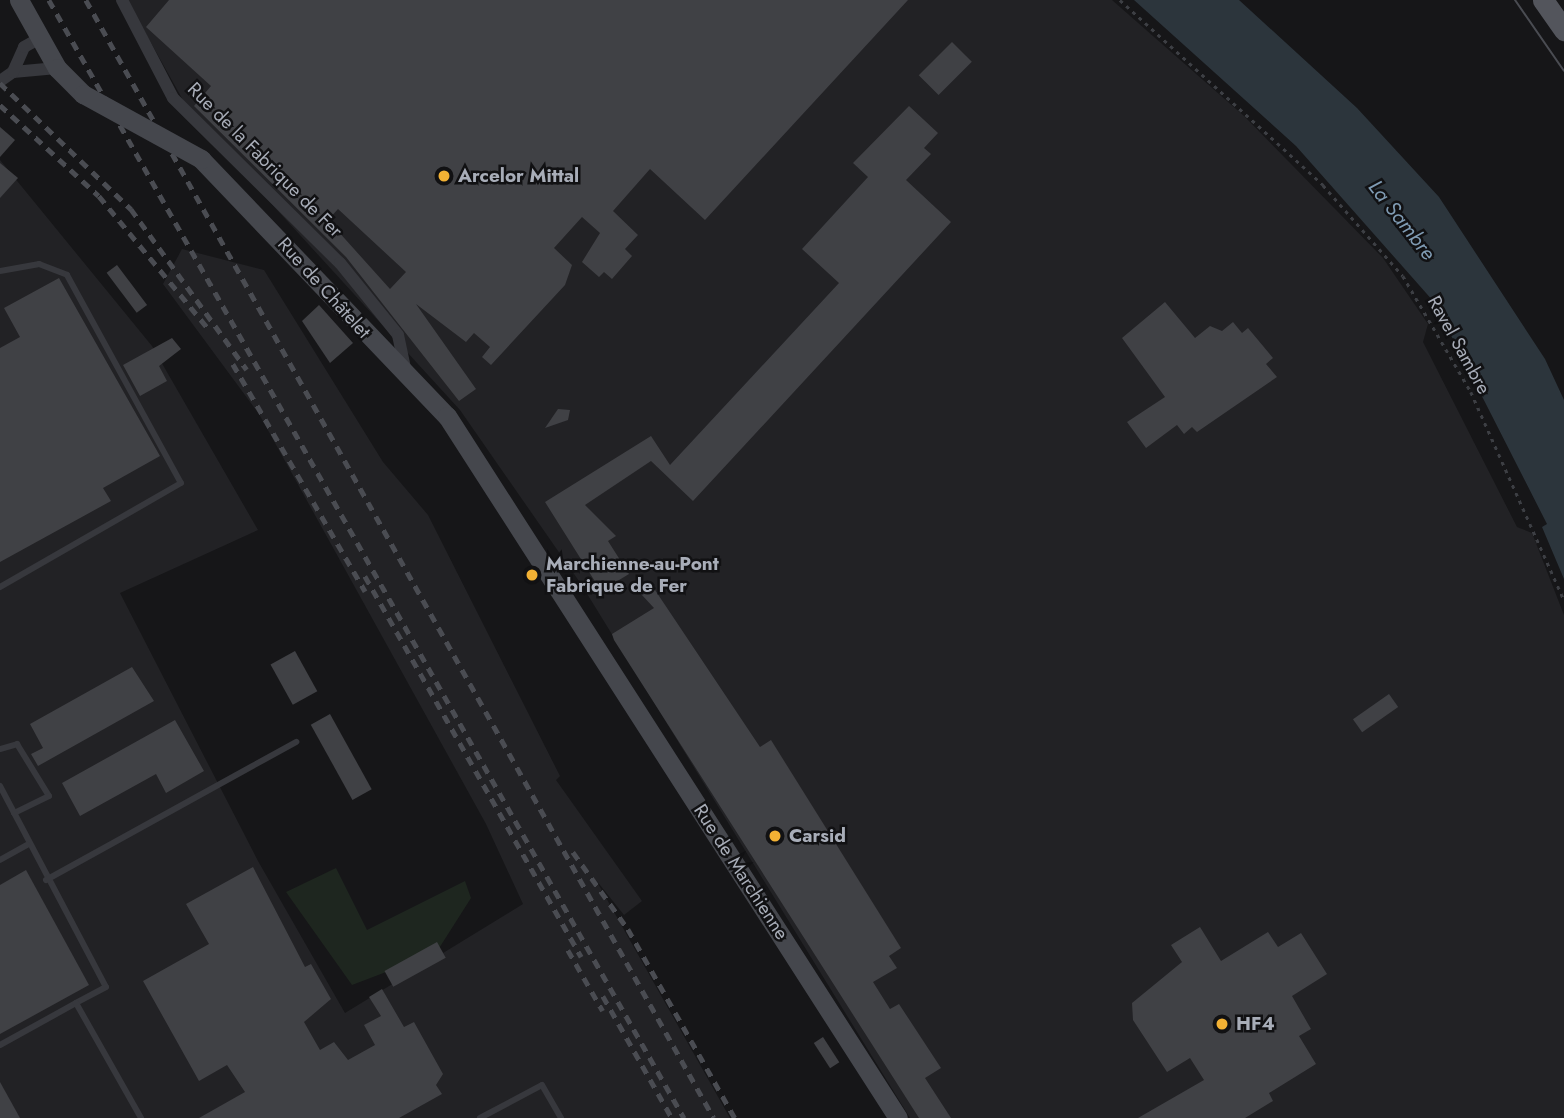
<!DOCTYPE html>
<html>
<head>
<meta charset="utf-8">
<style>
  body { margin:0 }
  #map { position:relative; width:1564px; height:1118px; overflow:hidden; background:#161618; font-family:Jost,sans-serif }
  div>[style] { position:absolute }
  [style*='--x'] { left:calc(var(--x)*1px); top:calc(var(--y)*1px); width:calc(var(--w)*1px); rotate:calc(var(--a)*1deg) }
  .built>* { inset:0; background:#222225 }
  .green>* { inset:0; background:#1e261f }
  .water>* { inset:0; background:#2c353c }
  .building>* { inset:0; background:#404145; transform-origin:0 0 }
  .path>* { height:2.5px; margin-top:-1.25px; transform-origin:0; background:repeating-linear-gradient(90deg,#3d3f44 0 3.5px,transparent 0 8.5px) }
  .lane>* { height:6px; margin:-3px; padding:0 3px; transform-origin:3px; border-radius:3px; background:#37383d }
  .street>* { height:12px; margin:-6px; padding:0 6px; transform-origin:6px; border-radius:6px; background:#37383d }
  .secondary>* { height:19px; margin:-9.5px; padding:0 9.5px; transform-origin:9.5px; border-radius:9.5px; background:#45474d }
  .primary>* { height:21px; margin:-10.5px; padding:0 10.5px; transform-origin:10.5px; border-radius:10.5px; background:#53555c }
  .tram>* { height:2px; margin:-1px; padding:0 1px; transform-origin:1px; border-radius:1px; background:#4a4c52 }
  .rail>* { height:4.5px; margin-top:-2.25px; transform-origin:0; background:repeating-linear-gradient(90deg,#4a4c52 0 9px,transparent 0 16px) }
  .secondary-bridge>* { height:19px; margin:-9.5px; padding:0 9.5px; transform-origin:9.5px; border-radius:9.5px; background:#45474d }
  .dots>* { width:19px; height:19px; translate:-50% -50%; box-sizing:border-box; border:4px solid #111113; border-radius:50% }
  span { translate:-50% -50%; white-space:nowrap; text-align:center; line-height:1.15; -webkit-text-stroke:5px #111113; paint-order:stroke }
  .street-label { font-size:19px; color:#a8adb8 }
  .poi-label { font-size:19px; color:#a8adb8; font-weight:700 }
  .left { translate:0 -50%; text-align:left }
  .water-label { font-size:21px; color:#7f9bb3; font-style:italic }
</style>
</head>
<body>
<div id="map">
  <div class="built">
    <div style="clip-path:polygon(127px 0,1112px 0,1244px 116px,1383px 258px,1428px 324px,1423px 342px,1517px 527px,1532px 533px,1564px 615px,1564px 1118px,910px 1118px,581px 584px,460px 410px,193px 118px)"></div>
    <div style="clip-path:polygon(0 160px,152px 346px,258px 530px,120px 593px,258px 861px,345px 1013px,523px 904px,486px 824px,259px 414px,163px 284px,182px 249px,264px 270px,383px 462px,428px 515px,560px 776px,556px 780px,642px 901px,624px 915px,596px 880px,730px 1118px,0 1118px)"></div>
  </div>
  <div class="green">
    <div style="clip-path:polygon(336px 868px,367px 930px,465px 881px,471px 898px,436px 953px,352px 985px,286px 892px)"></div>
  </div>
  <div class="water">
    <div style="clip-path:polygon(1134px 0,1239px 0,1357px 108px,1439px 197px,1545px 359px,1564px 400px,1564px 579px,1542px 527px,1547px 524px,1434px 302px,1296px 146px)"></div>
  </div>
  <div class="building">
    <div style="clip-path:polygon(evenodd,169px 0,908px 0,705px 220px,650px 169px,613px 211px,638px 235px,625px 249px,632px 256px,612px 279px,604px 272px,599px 277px,582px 262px,600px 233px,582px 217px,554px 248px,572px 265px,565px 285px,491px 365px,482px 357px,490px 347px,474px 333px,466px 342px,416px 304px,476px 389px,459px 401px,346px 257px,194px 106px,211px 86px,146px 27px,169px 0,338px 209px,406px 272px,390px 289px,328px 220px,338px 209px)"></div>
    <div style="left:952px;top:42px;width:28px;height:47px;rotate:45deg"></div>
    <div style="clip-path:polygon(909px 106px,938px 133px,924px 148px,931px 154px,906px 180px,951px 222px,693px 501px,651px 461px,585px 505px,616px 536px,608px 541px,629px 574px,601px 591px,545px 502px,651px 436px,670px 465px,839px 283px,802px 249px,868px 177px,853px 163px)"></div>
    <div style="clip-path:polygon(0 127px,15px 140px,0 157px)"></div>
    <div style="clip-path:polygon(0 163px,18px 178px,0 198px)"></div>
    <div style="left:117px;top:265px;width:50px;height:13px;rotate:53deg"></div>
    <div style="clip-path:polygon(59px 278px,160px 456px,103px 488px,111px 501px,0 562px,0 348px,20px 337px,4px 308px)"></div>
    <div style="clip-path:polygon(1165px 302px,1195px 338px,1210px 326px,1222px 331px,1233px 322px,1242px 333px,1248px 328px,1273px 358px,1266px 364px,1277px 377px,1197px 432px,1192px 427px,1184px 434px,1177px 425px,1146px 448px,1127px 422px,1165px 397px,1122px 338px)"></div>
    <div style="clip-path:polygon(319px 305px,353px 343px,330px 363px,302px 321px)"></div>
    <div style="clip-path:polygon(172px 338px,181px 349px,159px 366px,167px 381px,140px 396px,123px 365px)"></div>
    <div style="clip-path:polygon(558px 409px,570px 410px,568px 420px,545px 428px)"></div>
    <div style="clip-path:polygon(651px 584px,760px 747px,771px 740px,901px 948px,889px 956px,897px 968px,873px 982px,890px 1009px,899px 1004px,941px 1068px,925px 1078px,951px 1118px,919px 1118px,614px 640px,612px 634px,654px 608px,641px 594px)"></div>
    <div style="left:295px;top:651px;width:46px;height:28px;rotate:61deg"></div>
    <div style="clip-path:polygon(132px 667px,154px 701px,38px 766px,31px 754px,43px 748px,30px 724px)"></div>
    <div style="left:1389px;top:694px;width:16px;height:44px;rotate:55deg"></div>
    <div style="left:330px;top:714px;width:86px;height:22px;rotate:61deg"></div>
    <div style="clip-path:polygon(175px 720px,204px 771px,166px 793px,156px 774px,80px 816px,62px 783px)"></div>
    <div style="clip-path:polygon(253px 867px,305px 967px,311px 964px,331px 999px,304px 1022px,320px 1050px,334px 1042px,348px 1060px,375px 1045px,364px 1025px,381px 1016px,369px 997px,382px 989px,404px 1027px,414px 1022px,443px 1074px,436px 1085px,442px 1094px,399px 1118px,199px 1118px,245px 1092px,227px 1065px,199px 1081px,143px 981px,209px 944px,186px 904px)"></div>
    <div style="clip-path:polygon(26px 870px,89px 985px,0 1034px,0 885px)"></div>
    <div style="clip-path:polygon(1200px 927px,1221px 961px,1268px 932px,1278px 947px,1301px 933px,1327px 974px,1292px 996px,1311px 1029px,1299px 1036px,1316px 1064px,1269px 1093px,1273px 1101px,1245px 1118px,1138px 1118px,1204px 1080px,1190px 1058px,1167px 1072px,1133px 1020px,1132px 1003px,1182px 962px,1171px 945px)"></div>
    <div style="left:437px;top:942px;width:18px;height:60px;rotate:61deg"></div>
    <div style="left:823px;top:1037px;width:30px;height:11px;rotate:57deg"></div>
    <div style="clip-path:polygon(0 1082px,20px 1118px,0 1118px)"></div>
  </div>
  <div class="path">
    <div style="--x:1120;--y:0;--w:275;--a:42.3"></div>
    <div style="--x:1323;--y:185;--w:121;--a:48.7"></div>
    <div style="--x:1403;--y:276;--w:134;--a:59.6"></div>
    <div style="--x:1471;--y:392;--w:228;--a:65.9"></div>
  </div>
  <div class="lane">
    <div style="--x:0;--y:271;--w:40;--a:-10"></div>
    <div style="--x:39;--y:264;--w:30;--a:21"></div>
    <div style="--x:67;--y:275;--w:237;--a:61.3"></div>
    <div style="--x:181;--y:483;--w:209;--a:150.1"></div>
    <div style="--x:0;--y:749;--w:18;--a:-16"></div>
    <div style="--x:17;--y:744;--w:61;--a:58.4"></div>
    <div style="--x:49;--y:796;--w:39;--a:154"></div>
    <div style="--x:0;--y:786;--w:227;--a:62.2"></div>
    <div style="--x:106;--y:987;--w:34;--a:152"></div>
    <div style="--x:0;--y:860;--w:31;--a:-29"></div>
    <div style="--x:46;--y:880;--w:286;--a:-28.9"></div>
    <div style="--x:0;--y:1045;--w:87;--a:-28.9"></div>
    <div style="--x:76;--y:1003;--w:132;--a:60.5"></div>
    <div style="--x:480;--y:1118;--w:70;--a:-28"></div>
    <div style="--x:542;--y:1085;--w:38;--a:60"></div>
  </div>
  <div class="street">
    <div style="--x:122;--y:0;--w:110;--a:62.5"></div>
    <div style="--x:173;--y:98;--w:235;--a:44.7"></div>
    <div style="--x:340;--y:263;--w:92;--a:51.1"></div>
    <div style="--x:398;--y:335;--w:38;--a:78"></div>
    <div style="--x:13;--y:72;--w:44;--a:-5.2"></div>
    <div style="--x:0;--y:81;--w:16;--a:-35"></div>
    <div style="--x:13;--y:72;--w:27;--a:-66"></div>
    <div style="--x:24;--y:47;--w:18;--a:-29"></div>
  </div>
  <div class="secondary">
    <div style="--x:19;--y:0;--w:78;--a:60.8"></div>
    <div style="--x:201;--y:159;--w:356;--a:46.3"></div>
    <div style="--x:447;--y:416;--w:834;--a:57.28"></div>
  </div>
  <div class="primary">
    <div style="--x:1543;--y:0;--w:37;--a:55"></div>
  </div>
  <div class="tram">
    <div style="--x:1515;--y:0;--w:86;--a:55.4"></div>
  </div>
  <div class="rail">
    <div style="--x:49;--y:0;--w:1286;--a:60.4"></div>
    <div style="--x:86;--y:0;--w:1282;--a:60.68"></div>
    <div style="--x:0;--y:83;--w:182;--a:43.9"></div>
    <div style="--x:131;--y:209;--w:198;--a:54.2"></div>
    <div style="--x:0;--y:105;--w:134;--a:42.6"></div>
    <div style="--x:99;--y:196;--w:170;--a:50.5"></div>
    <div style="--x:233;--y:364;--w:263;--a:59.8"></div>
    <div style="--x:365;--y:576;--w:438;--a:60.4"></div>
    <div style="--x:573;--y:852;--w:95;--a:54.5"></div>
    <div style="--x:628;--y:929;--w:217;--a:60.5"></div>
    <div style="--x:568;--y:950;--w:70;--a:60.2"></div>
    <div style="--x:603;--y:996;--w:140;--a:60.5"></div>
  </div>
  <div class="secondary-bridge">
    <div style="--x:57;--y:68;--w:37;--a:45"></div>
    <div style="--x:83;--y:94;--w:135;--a:28.8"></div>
  </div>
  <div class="dots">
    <div style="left:444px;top:176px;background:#f2b134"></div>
    <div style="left:532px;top:575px;background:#f2b134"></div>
    <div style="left:775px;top:836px;background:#f2b134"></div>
    <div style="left:1222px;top:1024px;background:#f2b134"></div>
  </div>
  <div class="street-label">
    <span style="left:265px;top:160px;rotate:45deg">Rue de la Fabrique de Fer</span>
    <span style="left:324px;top:288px;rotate:48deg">Rue de Châtelet</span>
    <span style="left:1459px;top:345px;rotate:61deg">Ravel Sambre</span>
    <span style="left:741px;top:872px;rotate:57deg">Rue de Marchienne</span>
  </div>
  <div class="poi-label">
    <span class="left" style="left:458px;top:176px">Arcelor Mittal</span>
    <span class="left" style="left:546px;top:575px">Marchienne-au-Pont<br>Fabrique de Fer</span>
    <span class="left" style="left:789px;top:836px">Carsid</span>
    <span class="left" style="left:1236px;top:1024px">HF4</span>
  </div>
  <div class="water-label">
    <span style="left:1402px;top:220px;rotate:52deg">La Sambre</span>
  </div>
</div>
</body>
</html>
